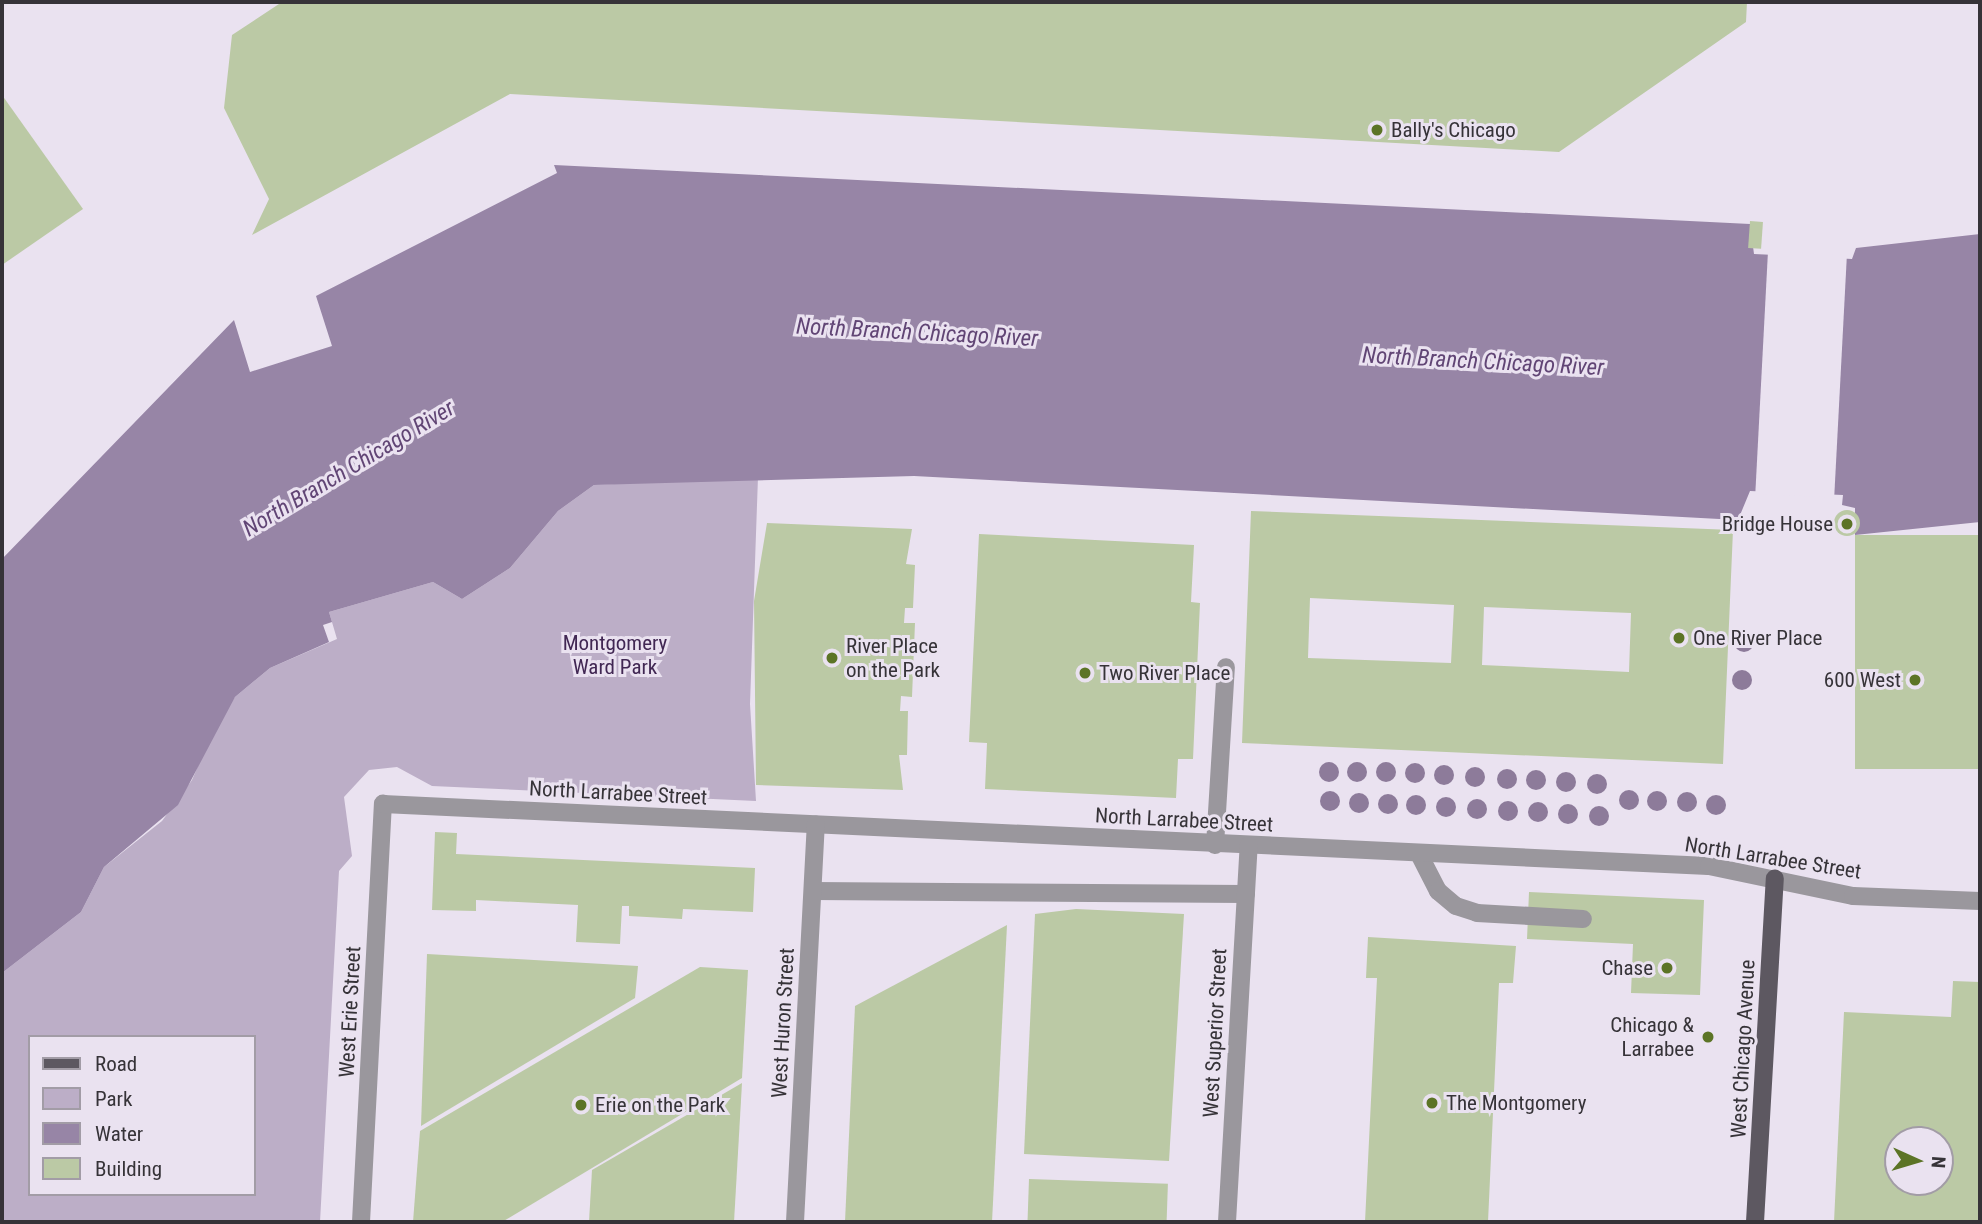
<!DOCTYPE html>
<html>
<head>
<meta charset="utf-8">
<style>
  body { margin:0 }
  #map { position:relative; width:1982px; height:1224px; overflow:hidden; background:#eae2f0; font-family:"Roboto Condensed",sans-serif }
  div>[style] { position:absolute }
  [style*='--x'] { left:calc(var(--x)*1px); top:calc(var(--y)*1px); width:calc(var(--w)*1px); rotate:calc(var(--a)*1deg) }
  .green>* { inset:0; background:#bcaec7 }
  .water>* { inset:0; background:#9785a6 }
  .pier>* { inset:0; background:#eae2f0; transform-origin:0 0 }
  .building>* { inset:0; background:#bbc9a5; transform-origin:0 0 }
  .round { border-radius:50% }
  .minor>* { height:18px; margin:-9px; padding:0 9px; transform-origin:9px; border-radius:9px; background:#9a979d }
  .major>* { height:18px; margin:-9px; padding:0 9px; transform-origin:9px; border-radius:9px; background:#5d5861 }
  .trees>* { width:20px; height:20px; margin:-10px; border-radius:50%; background:#8d7b9a }
  .dots>* { width:19px; height:19px; translate:-50% -50%; box-sizing:border-box; border:4px solid #eae2f0; border-radius:50% }
  span { translate:-50% -50%; white-space:nowrap; text-align:center; line-height:1.15; -webkit-text-stroke:6px #eae2f0; paint-order:stroke }
  .poi-label { font-size:21px; color:#363338 }
  .left { translate:0 -50%; text-align:left }
  .right { translate:-100% -50%; text-align:right }
  .park-label { font-size:21px; color:#412753 }
  .street-label { font-size:21px; color:#363338 }
  .water-label { font-size:23px; color:#614575; font-style:italic }
  .frame { position:absolute; inset:0; border:4px solid #363338; pointer-events:none }
  .legend { position:absolute; left:28px; top:1035px; width:228px; height:161px; box-sizing:border-box; background:#eae2f0; border:2px solid #a29ca6; margin:0; padding:9px 12px; list-style:none; font-size:21px; color:#363338 }
  .legend li { display:flex; align-items:center; gap:14px; height:35px }
  .legend b { width:35px; border:2px solid #a29ca6 }
  .north { position:absolute; left:1884px; top:1126px; width:70px; height:70px; box-sizing:border-box; background:#eae2f0; border:2px solid #a29ca6; border-radius:50%; rotate:94deg; font-size:19px; font-weight:700; line-height:28px; text-align:center; color:#363338 }
  .north::after { content:''; display:block; margin:auto; width:24px; height:32px; background:#5c7426; clip-path:polygon(50% 0,100% 100%,50% 72%,0 100%) }
</style>
</head>
<body>
<div id="map">
  <div class="green">
    <div style="clip-path:polygon(evenodd,758px 477px,750px 704px,756px 801px,432px 786px,397px 767px,369px 770px,344px 797px,352px 856px,339px 871px,320px 1222px,2px 1222px,2px 973px,81px 912px,104px 867px,162px 821px,192px 780px,219px 718px,235px 697px,270px 668px,337px 639px,329px 612px,433px 582px,462px 599px,510px 568px,558px 511px,594px 485px,758px 477px,30px 1037px,254px 1037px,254px 1194px,30px 1194px,30px 1037px)"></div>
  </div>
  <div class="water">
    <div style="clip-path:polygon(554px 165px,1750px 224px,1754px 254px,1852px 259px,1856px 248px,1980px 234px,1980px 522px,1855px 535px,1855px 508px,1842px 505px,1843px 495px,1750px 491px,1738px 520px,914px 476px,594px 485px,558px 511px,510px 568px,462px 599px,433px 582px,329px 612px,332px 622px,323px 625px,329px 642px,270px 668px,235px 697px,178px 805px,104px 867px,81px 912px,2px 973px,2px 559px,234px 320px,250px 372px,332px 346px,316px 296px,557px 173px)"></div>
  </div>
  <div class="pier">
    <div style="left:1768px;top:251px;width:79px;height:243px;rotate:3deg"></div>
  </div>
  <div class="building">
    <div style="clip-path:polygon(282px 2px,1747px 2px,1746px 22px,1559px 152px,510px 94px,252px 235px,269px 199px,224px 108px,232px 35px)"></div>
    <div style="clip-path:polygon(2px 95px,83px 209px,2px 265px)"></div>
    <div style="left:1750px;top:221px;width:13px;height:27px;rotate:4deg"></div>
    <div class="round" style="left:1834px;top:510px;width:26px;height:26px"></div>
    <div style="clip-path:polygon(evenodd,1251px 511px,1733px 530px,1723px 764px,1242px 743px,1251px 511px,1310px 598px,1454px 605px,1451px 663px,1308px 658px,1310px 598px,1251px 511px,1484px 607px,1631px 613px,1629px 672px,1482px 665px,1484px 607px)"></div>
    <div style="clip-path:polygon(767px 523px,912px 529px,906px 564px,915px 565px,913px 608px,905px 608px,904px 623px,915px 623px,912px 697px,901px 696px,900px 711px,908px 711px,907px 755px,899px 755px,903px 790px,756px 785px,754px 601px)"></div>
    <div style="clip-path:polygon(979px 534px,1194px 545px,1191px 602px,1200px 603px,1193px 759px,1178px 759px,1176px 798px,985px 789px,987px 743px,969px 742px)"></div>
    <div style="left:1980px;top:535px;width:234px;height:125px;rotate:90deg"></div>
    <div style="clip-path:polygon(435px 832px,457px 833px,456px 854px,755px 868px,753px 912px,683px 909px,682px 919px,629px 916px,629px 906px,622px 906px,620px 944px,576px 942px,578px 905px,476px 900px,476px 911px,432px 910px)"></div>
    <div style="clip-path:polygon(1529px 892px,1704px 900px,1700px 995px,1631px 993px,1633px 944px,1527px 939px)"></div>
    <div style="clip-path:polygon(1076px 909px,1184px 914px,1169px 1161px,1024px 1154px,1035px 914px)"></div>
    <div style="clip-path:polygon(1007px 925px,992px 1222px,845px 1222px,855px 1006px)"></div>
    <div style="clip-path:polygon(1368px 937px,1516px 946px,1513px 983px,1499px 983px,1488px 1222px,1365px 1222px,1377px 978px,1366px 978px)"></div>
    <div style="clip-path:polygon(427px 954px,638px 966px,635px 998px,421px 1126px)"></div>
    <div style="clip-path:polygon(700px 967px,748px 970px,742px 1078px,502px 1222px,413px 1222px,420px 1131px)"></div>
    <div style="clip-path:polygon(evenodd,1953px 981px,1980px 982px,1980px 1222px,1834px 1222px,1844px 1012px,1951px 1017px,1953px 981px,1898px 1140px,1940px 1140px,1940px 1182px,1898px 1182px,1898px 1140px)"></div>
    <div style="clip-path:polygon(742px 1083px,734px 1222px,589px 1222px,592px 1170px)"></div>
    <div style="left:1029px;top:1179px;width:139px;height:43px;rotate:2deg"></div>
  </div>
  <div class="minor">
    <div style="--x:1215;--y:845;--w:178;--a:-86.5"></div>
    <div style="--x:1419;--y:854;--w:42;--a:62.8"></div>
    <div style="--x:1438;--y:891;--w:23;--a:40"></div>
    <div style="--x:1456;--y:906;--w:22;--a:18"></div>
    <div style="--x:1477;--y:913;--w:106;--a:3.2"></div>
    <div style="--x:813;--y:891;--w:433;--a:0.4"></div>
    <div style="--x:361;--y:1222;--w:419;--a:-87"></div>
    <div style="--x:383;--y:804;--w:1327;--a:2.68"></div>
    <div style="--x:1709;--y:866;--w:147;--a:11.8"></div>
    <div style="--x:1853;--y:896;--w:127;--a:2.3"></div>
    <div style="--x:795;--y:1222;--w:398;--a:-87"></div>
    <div style="--x:1227;--y:1222;--w:377;--a:-86.7"></div>
  </div>
  <div class="major">
    <div style="--x:1755;--y:1222;--w:344;--a:-86.7"></div>
  </div>
  <div class="trees">
    <div style="left:1744px;top:642px"></div>
    <div style="left:1742px;top:680px"></div>
    <div style="left:1329px;top:772px"></div>
    <div style="left:1357px;top:772px"></div>
    <div style="left:1386px;top:772px"></div>
    <div style="left:1415px;top:773px"></div>
    <div style="left:1444px;top:775px"></div>
    <div style="left:1475px;top:777px"></div>
    <div style="left:1507px;top:779px"></div>
    <div style="left:1536px;top:780px"></div>
    <div style="left:1566px;top:782px"></div>
    <div style="left:1597px;top:784px"></div>
    <div style="left:1629px;top:800px"></div>
    <div style="left:1330px;top:801px"></div>
    <div style="left:1657px;top:801px"></div>
    <div style="left:1687px;top:802px"></div>
    <div style="left:1359px;top:803px"></div>
    <div style="left:1388px;top:804px"></div>
    <div style="left:1416px;top:805px"></div>
    <div style="left:1716px;top:805px"></div>
    <div style="left:1446px;top:807px"></div>
    <div style="left:1477px;top:809px"></div>
    <div style="left:1508px;top:811px"></div>
    <div style="left:1538px;top:812px"></div>
    <div style="left:1568px;top:814px"></div>
    <div style="left:1599px;top:816px"></div>
  </div>
  <div class="dots">
    <div style="left:1377px;top:130px;background:#5c7426"></div>
    <div style="left:1847px;top:524px;background:#5c7426"></div>
    <div style="left:1679px;top:638px;background:#5c7426"></div>
    <div style="left:832px;top:658px;background:#5c7426"></div>
    <div style="left:1085px;top:673px;background:#5c7426"></div>
    <div style="left:1915px;top:680px;background:#5c7426"></div>
    <div style="left:1667px;top:968px;background:#5c7426"></div>
    <div style="left:1708px;top:1037px;background:#5c7426"></div>
    <div style="left:1432px;top:1103px;background:#5c7426"></div>
    <div style="left:581px;top:1105px;background:#5c7426"></div>
  </div>
  <div class="poi-label">
    <span class="left" style="left:1391px;top:130px">Bally's Chicago</span>
    <span class="right" style="left:1833px;top:524px">Bridge House</span>
    <span class="left" style="left:1693px;top:638px">One River Place</span>
    <span class="left" style="left:846px;top:658px">River Place<br>on the Park</span>
    <span class="left" style="left:1099px;top:673px">Two River Place</span>
    <span class="right" style="left:1901px;top:680px">600 West</span>
    <span class="right" style="left:1653px;top:968px">Chase</span>
    <span class="right" style="left:1694px;top:1037px">Chicago &amp;<br>Larrabee</span>
    <span class="left" style="left:1446px;top:1103px">The Montgomery</span>
    <span class="left" style="left:595px;top:1105px">Erie on the Park</span>
  </div>
  <div class="park-label">
    <span style="left:615px;top:655px">Montgomery<br>Ward Park</span>
  </div>
  <div class="street-label">
    <span style="left:618px;top:793px;rotate:3deg">North Larrabee Street</span>
    <span style="left:1184px;top:820px;rotate:3deg">North Larrabee Street</span>
    <span style="left:1773px;top:858px;rotate:9deg">North Larrabee Street</span>
    <span style="left:350px;top:1012px;rotate:-87deg">West Erie Street</span>
    <span style="left:783px;top:1023px;rotate:-87deg">West Huron Street</span>
    <span style="left:1215px;top:1033px;rotate:-87deg">West Superior Street</span>
    <span style="left:1743px;top:1049px;rotate:-87deg">West Chicago Avenue</span>
  </div>
  <div class="water-label">
    <span style="left:917px;top:333px;rotate:3deg">North Branch Chicago River</span>
    <span style="left:1483px;top:362px;rotate:3deg">North Branch Chicago River</span>
    <span style="left:349px;top:469px;rotate:-31deg">North Branch Chicago River</span>
  </div>
  <div class="frame"></div>
  <ul class="legend">
  <li><b style="height:9px;background:#5d5861"></b>Road</li>
  <li><b style="height:19px;background:#bcaec7"></b>Park</li>
  <li><b style="height:19px;background:#9785a6"></b>Water</li>
  <li><b style="height:19px;background:#bbc9a5"></b>Building</li>
  </ul>
  <div class="north">N</div>
</div>
</body>
</html>
